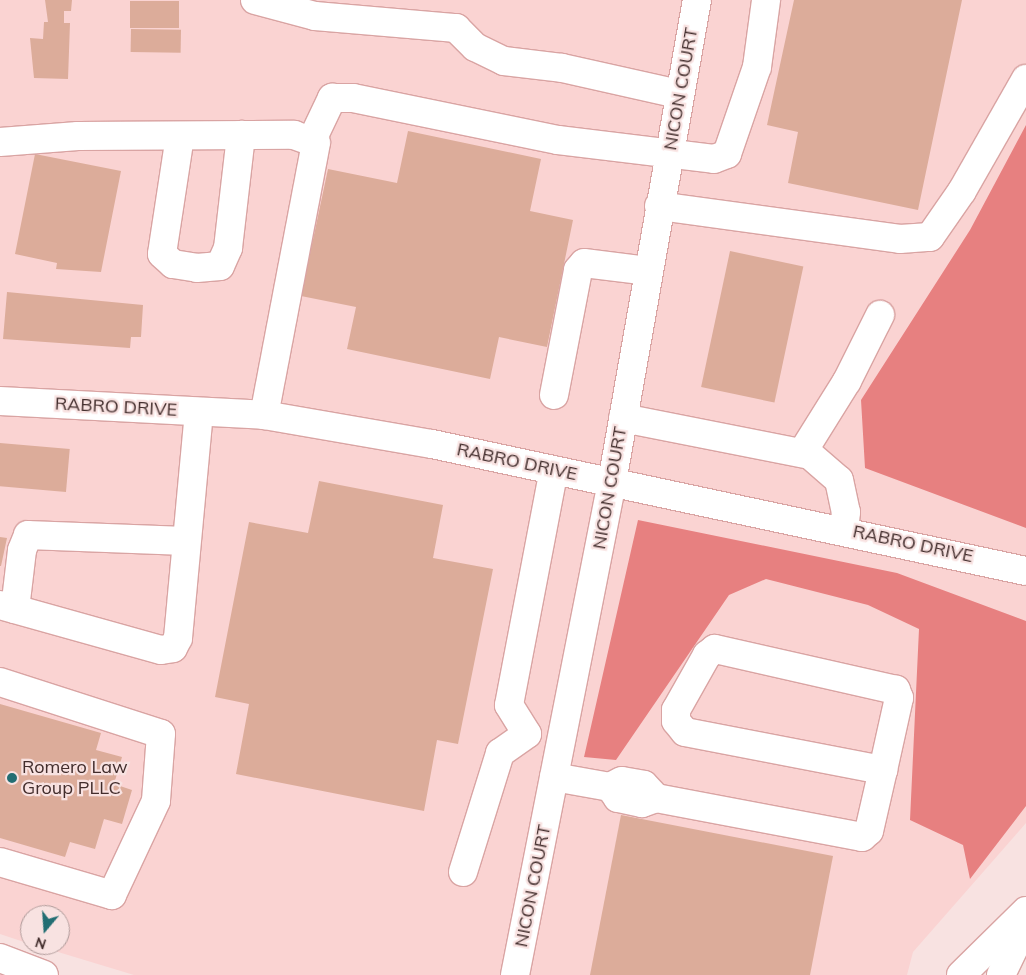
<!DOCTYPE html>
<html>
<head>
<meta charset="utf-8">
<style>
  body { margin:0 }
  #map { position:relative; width:1026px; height:975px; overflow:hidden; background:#f8e2e1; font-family:Mulish,sans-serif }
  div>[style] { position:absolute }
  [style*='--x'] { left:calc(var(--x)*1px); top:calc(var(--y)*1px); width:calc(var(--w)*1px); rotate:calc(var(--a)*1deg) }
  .built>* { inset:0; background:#fad3d2 }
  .forest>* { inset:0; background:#e78080 }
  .building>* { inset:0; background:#dcac9a; transform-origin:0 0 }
  .roads { filter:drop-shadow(1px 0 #d9a4a3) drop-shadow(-1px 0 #d9a4a3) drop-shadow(0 1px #d9a4a3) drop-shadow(0 -1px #d9a4a3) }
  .minor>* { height:28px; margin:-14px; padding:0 14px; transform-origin:14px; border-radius:14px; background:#fff }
  .major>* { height:28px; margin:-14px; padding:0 14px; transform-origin:14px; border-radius:14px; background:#fff }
  .dots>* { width:14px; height:14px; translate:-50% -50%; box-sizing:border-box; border:2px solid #f8e2e1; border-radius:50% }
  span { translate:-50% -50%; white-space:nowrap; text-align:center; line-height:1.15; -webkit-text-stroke:4.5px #f8e2e1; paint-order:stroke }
  .street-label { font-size:18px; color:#422d2c }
  .poi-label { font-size:18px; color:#422d2c }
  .left { translate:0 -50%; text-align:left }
  .north { position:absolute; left:20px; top:905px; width:50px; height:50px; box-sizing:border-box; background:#f8e2e1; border:1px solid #af9a99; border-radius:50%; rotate:198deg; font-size:14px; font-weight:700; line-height:20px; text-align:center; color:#422d2c }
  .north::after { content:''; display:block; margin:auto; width:18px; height:22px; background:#236e73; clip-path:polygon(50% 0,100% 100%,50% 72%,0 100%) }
</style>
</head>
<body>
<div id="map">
  <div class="built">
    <div style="clip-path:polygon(0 0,1026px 0,1026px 823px,913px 952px,907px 975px,134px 975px,35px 945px,60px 945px,60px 915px,30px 915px,30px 944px,0 934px)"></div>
  </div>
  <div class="forest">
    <div style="clip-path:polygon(1026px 125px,1026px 528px,865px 468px,861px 400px,970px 230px)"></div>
    <div style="clip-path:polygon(638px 520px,897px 573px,1026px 621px,1026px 806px,970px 879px,963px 845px,910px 820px,919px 629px,868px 605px,766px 579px,729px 595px,616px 760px,584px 757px)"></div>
  </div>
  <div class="building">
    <div style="clip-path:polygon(45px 0,72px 0,71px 11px,64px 11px,64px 23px,70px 23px,68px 79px,34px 78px,30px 38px,43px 39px,44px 22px,48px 22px)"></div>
    <div style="clip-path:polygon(794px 0,962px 0,918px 210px,788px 183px,798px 132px,767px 125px)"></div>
    <div style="left:130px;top:1px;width:49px;height:27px"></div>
    <div style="left:131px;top:29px;width:50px;height:23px;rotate:1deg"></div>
    <div style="clip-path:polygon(408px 131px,541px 159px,530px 211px,573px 220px,547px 347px,499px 337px,490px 379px,347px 349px,356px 307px,301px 296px,328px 169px,397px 183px)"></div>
    <div style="clip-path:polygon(35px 154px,121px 171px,101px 272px,56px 269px,57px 263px,15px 254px)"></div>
    <div style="left:730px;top:251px;width:75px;height:139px;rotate:12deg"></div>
    <div style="clip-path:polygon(7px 292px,143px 305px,141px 337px,131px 337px,130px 348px,3px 339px)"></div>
    <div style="left:0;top:443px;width:70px;height:43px;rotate:5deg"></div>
    <div style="clip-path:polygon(319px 481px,443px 505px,433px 558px,493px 569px,458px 744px,437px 740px,424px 811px,236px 774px,249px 704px,215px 697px,249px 522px,308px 533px)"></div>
    <div style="clip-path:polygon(0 537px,7px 538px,1px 566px,0 566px)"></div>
    <div style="clip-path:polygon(0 704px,101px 733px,96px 750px,122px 757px,114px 784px,132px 790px,122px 824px,104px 819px,95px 849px,70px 842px,65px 857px,0 838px)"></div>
    <div style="clip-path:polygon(621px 815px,833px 856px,810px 975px,590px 975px)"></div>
  </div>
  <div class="roads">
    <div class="minor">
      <div style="--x:255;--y:0;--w:62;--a:14.9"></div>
      <div style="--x:315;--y:16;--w:142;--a:4.9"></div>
      <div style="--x:456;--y:28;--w:27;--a:45"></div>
      <div style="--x:475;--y:47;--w:32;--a:26"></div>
      <div style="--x:504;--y:61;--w:58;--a:6.9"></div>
      <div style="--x:562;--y:68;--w:119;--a:12.6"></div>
      <div style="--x:180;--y:136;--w:119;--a:98.7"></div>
      <div style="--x:162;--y:254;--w:15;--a:42"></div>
      <div style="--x:173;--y:264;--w:24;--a:9"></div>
      <div style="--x:197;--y:268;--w:23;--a:-5"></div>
      <div style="--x:220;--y:266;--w:20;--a:-66"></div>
      <div style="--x:228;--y:248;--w:114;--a:-83.4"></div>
      <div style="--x:312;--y:140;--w:47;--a:-64.5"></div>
      <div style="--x:332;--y:98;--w:21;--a:0"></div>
      <div style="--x:353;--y:98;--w:209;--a:11.6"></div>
      <div style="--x:558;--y:140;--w:157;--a:6.9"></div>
      <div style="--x:714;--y:159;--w:14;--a:-21"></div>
      <div style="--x:727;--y:154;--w:92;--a:-71"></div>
      <div style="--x:757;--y:67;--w:68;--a:-82.3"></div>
      <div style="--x:0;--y:142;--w:78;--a:-4.4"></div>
      <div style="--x:78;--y:136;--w:216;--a:-0.3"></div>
      <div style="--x:294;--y:135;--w:23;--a:20"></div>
      <div style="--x:316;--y:143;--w:277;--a:100.8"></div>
      <div style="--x:659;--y:206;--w:243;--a:7.8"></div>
      <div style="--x:900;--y:239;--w:30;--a:-4"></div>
      <div style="--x:930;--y:237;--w:56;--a:-55.2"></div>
      <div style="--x:962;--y:191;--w:129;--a:-60.3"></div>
      <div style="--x:554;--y:395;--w:127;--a:-79.1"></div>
      <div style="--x:578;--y:270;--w:9;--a:-49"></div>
      <div style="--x:584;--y:263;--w:64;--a:7.1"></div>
      <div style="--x:623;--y:418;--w:191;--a:11.2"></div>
      <div style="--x:810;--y:455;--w:38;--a:41"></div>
      <div style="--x:839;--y:480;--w:33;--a:78"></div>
      <div style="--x:846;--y:512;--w:18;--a:96"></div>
      <div style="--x:802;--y:453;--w:85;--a:-58"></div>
      <div style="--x:847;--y:381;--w:74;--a:-63.4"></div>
      <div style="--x:0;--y:605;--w:167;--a:15.6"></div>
      <div style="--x:161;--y:650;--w:12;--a:-9"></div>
      <div style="--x:173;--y:648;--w:11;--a:-63"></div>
      <div style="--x:178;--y:638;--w:227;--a:-84.7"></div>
      <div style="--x:15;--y:609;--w:59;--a:-83.2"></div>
      <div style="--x:22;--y:550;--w:16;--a:-68"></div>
      <div style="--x:28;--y:535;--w:157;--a:2.2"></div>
      <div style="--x:0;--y:682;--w:169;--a:17.9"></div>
      <div style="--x:161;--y:734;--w:67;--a:94.3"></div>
      <div style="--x:156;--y:801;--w:104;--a:115.1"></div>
      <div style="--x:112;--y:895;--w:117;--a:-163.6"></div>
      <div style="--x:554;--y:777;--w:57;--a:10.1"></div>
      <div style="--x:610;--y:787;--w:13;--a:-27"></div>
      <div style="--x:622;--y:781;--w:22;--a:10"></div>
      <div style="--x:644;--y:785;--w:18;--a:47"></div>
      <div style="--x:656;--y:798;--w:15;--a:160"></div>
      <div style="--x:642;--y:803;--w:25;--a:-168"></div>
      <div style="--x:618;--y:798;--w:14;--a:-126"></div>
      <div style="--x:656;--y:798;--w:210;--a:10.7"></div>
      <div style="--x:862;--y:837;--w:9;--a:-41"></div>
      <div style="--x:869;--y:831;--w:63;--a:-77.1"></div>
      <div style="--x:883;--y:770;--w:74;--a:-77.5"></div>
      <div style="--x:899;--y:698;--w:9;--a:-111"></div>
      <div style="--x:896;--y:690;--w:186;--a:-167.2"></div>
      <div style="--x:715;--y:649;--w:10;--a:143"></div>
      <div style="--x:707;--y:655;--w:63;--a:119.4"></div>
      <div style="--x:676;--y:710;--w:11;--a:90"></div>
      <div style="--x:676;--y:721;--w:14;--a:51"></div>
      <div style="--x:685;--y:732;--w:202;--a:10.9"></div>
      <div style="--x:463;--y:872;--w:125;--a:-72.7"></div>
      <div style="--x:500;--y:753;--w:33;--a:-35"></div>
      <div style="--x:527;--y:734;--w:34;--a:-122"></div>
      <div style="--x:509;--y:705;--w:239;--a:-79.2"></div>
      <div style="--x:0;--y:958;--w:47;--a:21.1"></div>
      <div style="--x:515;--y:975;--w:502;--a:-78.87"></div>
      <div style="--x:612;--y:482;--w:489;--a:-80"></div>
      <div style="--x:961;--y:975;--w:91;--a:-44.6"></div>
      <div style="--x:1001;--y:975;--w:58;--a:-64.3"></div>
    </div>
    <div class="major">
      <div style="--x:0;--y:401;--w:264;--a:3"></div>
      <div style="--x:264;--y:415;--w:170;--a:9.8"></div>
      <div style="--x:432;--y:444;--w:607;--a:12.07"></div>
    </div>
  </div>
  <div class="dots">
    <div style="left:12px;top:778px;background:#236e73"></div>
  </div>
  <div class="street-label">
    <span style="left:681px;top:89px;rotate:-80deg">NICON COURT</span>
    <span style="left:116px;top:407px;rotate:3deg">RABRO DRIVE</span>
    <span style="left:517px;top:462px;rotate:12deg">RABRO DRIVE</span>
    <span style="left:610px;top:488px;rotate:-80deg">NICON COURT</span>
    <span style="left:913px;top:544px;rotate:12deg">RABRO DRIVE</span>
    <span style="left:533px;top:886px;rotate:-79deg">NICON COURT</span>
  </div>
  <div class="poi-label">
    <span class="left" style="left:22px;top:778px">Romero Law<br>Group PLLC</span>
  </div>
  <div class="north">N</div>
</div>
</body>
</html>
